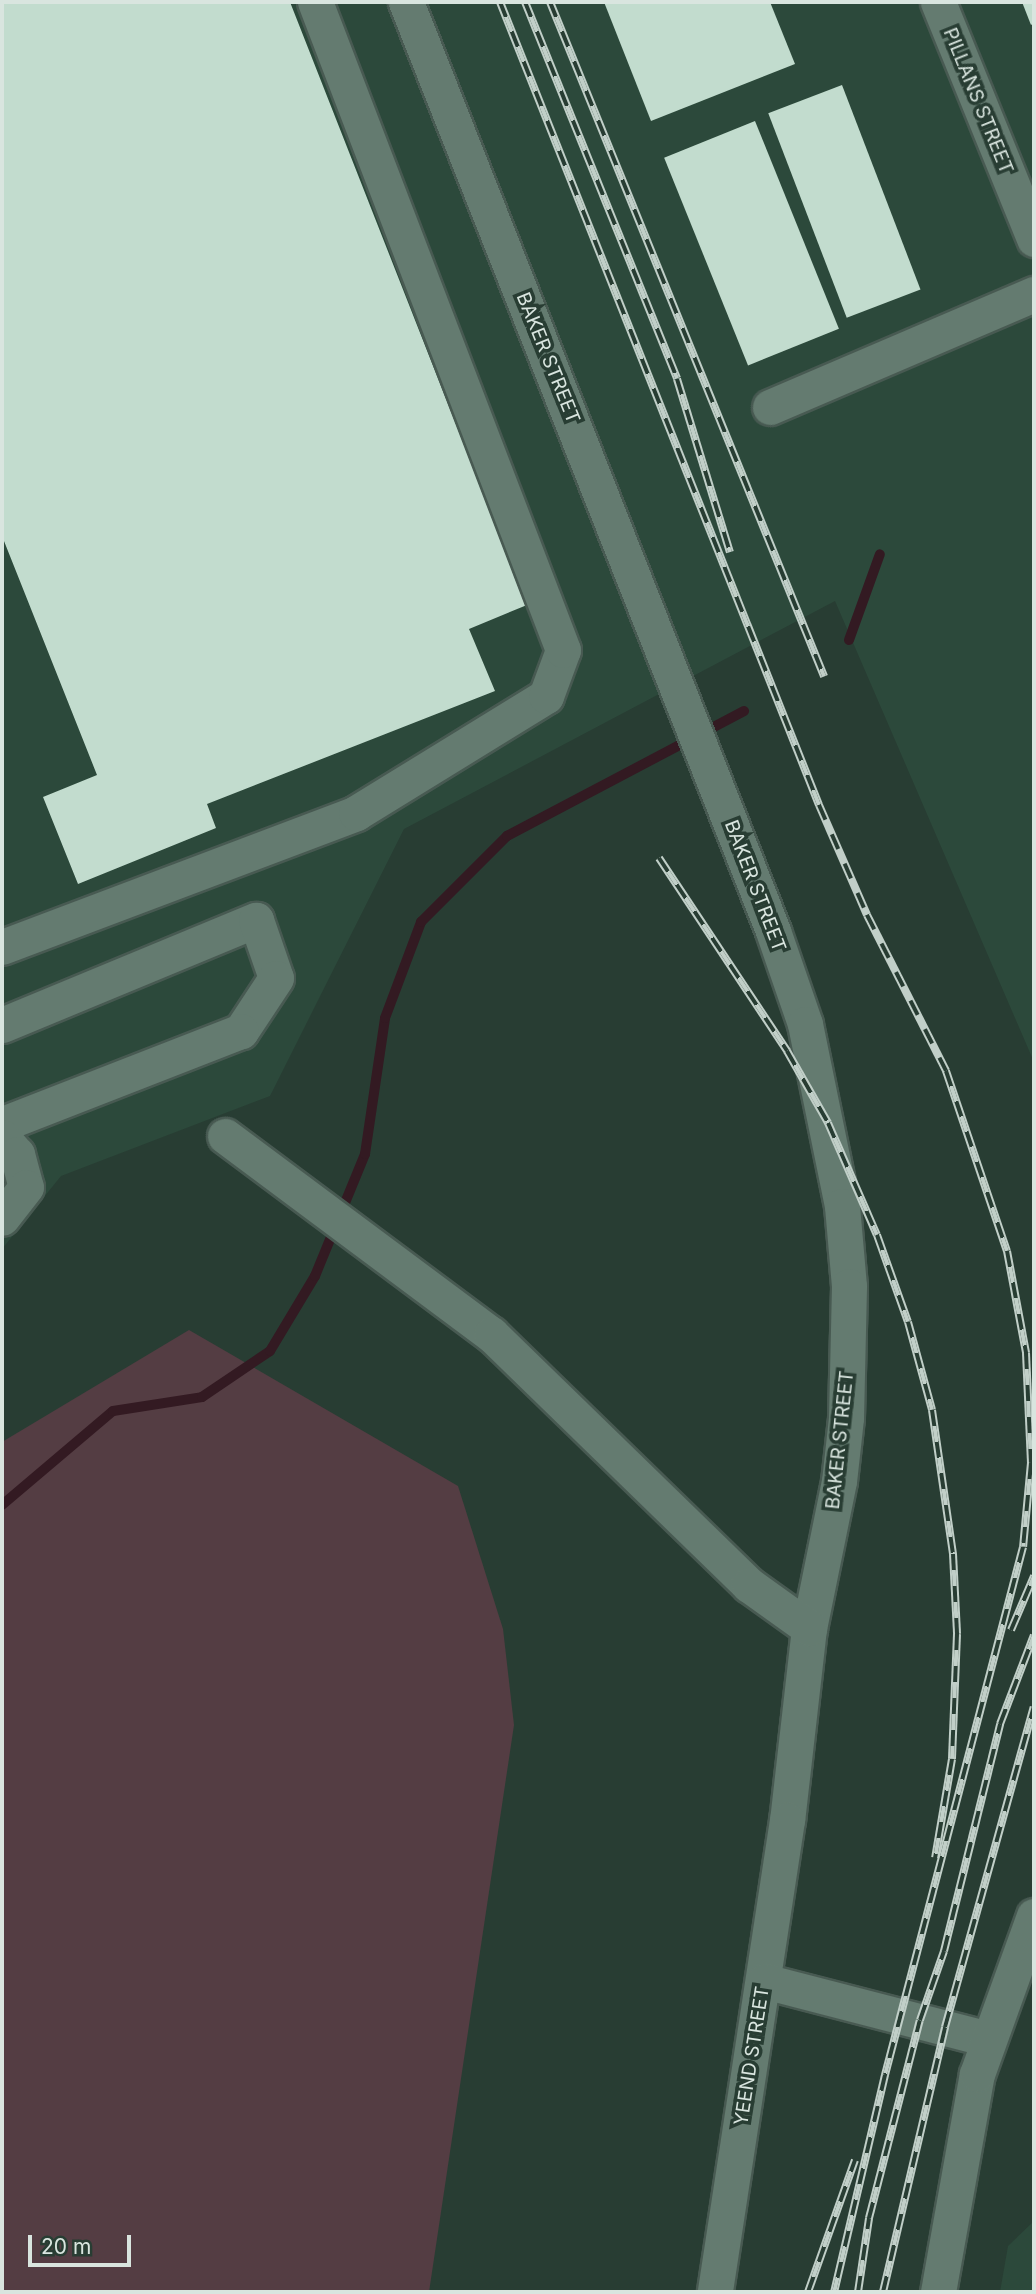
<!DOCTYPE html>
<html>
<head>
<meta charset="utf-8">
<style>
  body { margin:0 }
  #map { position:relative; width:1036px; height:2294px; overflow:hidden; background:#283d33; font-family:Inter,sans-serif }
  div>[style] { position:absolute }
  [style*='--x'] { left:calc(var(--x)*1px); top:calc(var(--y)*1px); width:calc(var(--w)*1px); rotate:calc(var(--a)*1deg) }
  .built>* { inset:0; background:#2c493b }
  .green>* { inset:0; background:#543d43 }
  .stream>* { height:10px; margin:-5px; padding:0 5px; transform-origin:5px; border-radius:5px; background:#331a22 }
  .building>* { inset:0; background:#c2dcce; transform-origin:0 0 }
  .roads { filter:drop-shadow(2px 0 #485a52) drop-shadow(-2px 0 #485a52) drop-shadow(0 2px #485a52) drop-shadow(0 -2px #485a52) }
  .minor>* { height:35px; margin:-17.5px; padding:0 17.5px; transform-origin:17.5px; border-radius:17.5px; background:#647b70 }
  .rail>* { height:8px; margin-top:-4px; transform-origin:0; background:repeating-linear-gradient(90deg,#283d33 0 16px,#c1cfc8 0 32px); box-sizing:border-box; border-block:2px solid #c1cfc8 }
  span { translate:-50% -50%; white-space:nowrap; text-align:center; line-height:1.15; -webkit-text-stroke:7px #283d33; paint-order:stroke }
  .street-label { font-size:19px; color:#d9e5df }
  .frame { position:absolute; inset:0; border:4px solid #d9e5df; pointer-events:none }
  .scale { position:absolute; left:28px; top:2235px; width:103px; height:32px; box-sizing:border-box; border:4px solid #d9e5df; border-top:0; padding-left:9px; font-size:21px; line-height:24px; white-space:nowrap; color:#d9e5df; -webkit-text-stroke:5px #283d33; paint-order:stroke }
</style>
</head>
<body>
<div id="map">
  <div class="built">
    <div style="clip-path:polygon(2px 2px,1034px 2px,1034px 1062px,835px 601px,404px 829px,270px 1096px,61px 1176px,2px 1249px)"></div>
    <div style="clip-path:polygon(1034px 2221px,1034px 2292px,1000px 2292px,1008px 2246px)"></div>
  </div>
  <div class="green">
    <div style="clip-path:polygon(189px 1330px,458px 1486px,503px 1629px,514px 1725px,429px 2292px,2px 2292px,2px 1442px)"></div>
  </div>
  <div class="stream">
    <div style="--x:849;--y:640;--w:91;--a:-70.2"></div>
    <div style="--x:2;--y:1505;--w:145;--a:-40.3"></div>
    <div style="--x:113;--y:1411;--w:90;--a:-8.9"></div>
    <div style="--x:202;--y:1397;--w:82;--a:-34.1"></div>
    <div style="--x:270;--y:1351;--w:87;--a:-59"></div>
    <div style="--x:315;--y:1276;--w:132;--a:-67.7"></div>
    <div style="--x:365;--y:1154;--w:137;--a:-81.6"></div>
    <div style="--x:385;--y:1018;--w:103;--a:-69.4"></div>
    <div style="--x:421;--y:922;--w:122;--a:-45"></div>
    <div style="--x:507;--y:836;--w:268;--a:-27.8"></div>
  </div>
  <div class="building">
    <div style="clip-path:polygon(2px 2px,290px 2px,527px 605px,469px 629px,495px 691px,207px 804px,216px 828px,78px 884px,43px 797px,97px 775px,2px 536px)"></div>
    <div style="clip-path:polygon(604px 2px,770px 2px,795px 64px,651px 121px)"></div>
    <div style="clip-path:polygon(1022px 2px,1034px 2px,1034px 23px,1031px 25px)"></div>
    <div style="left:842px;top:85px;width:219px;height:79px;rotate:69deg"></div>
    <div style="left:755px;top:121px;width:224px;height:98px;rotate:68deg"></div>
  </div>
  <div class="roads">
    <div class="minor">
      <div style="--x:406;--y:2;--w:999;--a:68.44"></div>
      <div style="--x:773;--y:931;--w:98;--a:71"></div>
      <div style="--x:805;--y:1024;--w:186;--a:78.5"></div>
      <div style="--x:842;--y:1206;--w:80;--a:85"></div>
      <div style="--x:849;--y:1286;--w:132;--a:91.3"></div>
      <div style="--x:846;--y:1418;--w:63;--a:96.3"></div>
      <div style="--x:839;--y:1481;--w:150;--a:101.5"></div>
      <div style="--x:809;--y:1628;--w:193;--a:96.5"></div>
      <div style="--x:787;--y:1820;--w:477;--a:98.7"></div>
      <div style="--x:938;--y:2;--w:256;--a:67.9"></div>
      <div style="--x:770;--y:407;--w:287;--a:-23.2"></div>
      <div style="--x:2;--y:947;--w:379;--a:-20.7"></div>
      <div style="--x:356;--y:813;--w:223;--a:-31.6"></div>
      <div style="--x:546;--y:696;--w:49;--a:-69.7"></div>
      <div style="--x:563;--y:650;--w:694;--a:-110.94"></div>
      <div style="--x:2;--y:1025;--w:275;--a:-22.5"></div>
      <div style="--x:256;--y:920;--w:61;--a:71"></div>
      <div style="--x:276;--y:978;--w:64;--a:123.4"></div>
      <div style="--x:241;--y:1031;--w:256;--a:158.7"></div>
      <div style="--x:225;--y:1136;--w:332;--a:36.7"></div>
      <div style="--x:491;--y:1334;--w:360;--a:44.2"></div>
      <div style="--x:749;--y:1585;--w:74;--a:35.6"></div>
      <div style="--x:2;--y:1137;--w:23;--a:49"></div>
      <div style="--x:17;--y:1154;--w:34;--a:75"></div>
      <div style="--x:26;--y:1187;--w:39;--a:128"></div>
      <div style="--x:764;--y:1981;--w:232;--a:14.5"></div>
      <div style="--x:938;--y:2292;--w:221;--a:-79.9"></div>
      <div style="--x:977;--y:2074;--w:168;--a:-70.2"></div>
    </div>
  </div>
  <div class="rail">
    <div style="--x:500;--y:2;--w:864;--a:68.33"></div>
    <div style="--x:819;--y:805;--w:120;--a:66.4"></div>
    <div style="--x:867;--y:915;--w:175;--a:63.1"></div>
    <div style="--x:946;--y:1071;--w:190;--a:71.3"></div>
    <div style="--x:1007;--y:1251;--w:104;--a:79.4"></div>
    <div style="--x:1026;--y:1353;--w:110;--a:87.4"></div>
    <div style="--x:1031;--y:1463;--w:84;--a:95.4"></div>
    <div style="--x:1023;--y:1547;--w:546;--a:104.65"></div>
    <div style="--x:885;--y:2075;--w:223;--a:103.2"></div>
    <div style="--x:525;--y:2;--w:406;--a:68"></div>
    <div style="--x:677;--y:379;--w:181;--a:73"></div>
    <div style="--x:550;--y:2;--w:728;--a:67.88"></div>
    <div style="--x:659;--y:858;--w:232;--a:56.4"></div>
    <div style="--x:787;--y:1051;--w:83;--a:60.3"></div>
    <div style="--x:828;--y:1123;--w:122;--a:66.4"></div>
    <div style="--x:877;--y:1235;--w:92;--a:70.4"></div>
    <div style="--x:908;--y:1322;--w:91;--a:74.7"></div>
    <div style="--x:932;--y:1410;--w:146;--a:81.7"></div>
    <div style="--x:953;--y:1554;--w:80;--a:87.1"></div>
    <div style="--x:957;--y:1634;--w:125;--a:92.3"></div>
    <div style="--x:952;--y:1759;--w:100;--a:99.7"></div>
    <div style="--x:1011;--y:1630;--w:59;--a:-66.9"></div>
    <div style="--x:808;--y:2292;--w:140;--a:-70.4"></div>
    <div style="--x:858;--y:2292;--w:75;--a:-81.5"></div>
    <div style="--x:869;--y:2218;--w:204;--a:-75.6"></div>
    <div style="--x:920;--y:2020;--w:73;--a:-70.8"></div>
    <div style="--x:944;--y:1951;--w:234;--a:-76.1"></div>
    <div style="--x:1000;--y:1724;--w:95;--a:-69.1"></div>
    <div style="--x:883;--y:2292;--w:272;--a:-76.8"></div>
    <div style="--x:945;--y:2027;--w:332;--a:-74.5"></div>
  </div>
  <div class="street-label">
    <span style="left:978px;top:101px;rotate:68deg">PILLANS STREET</span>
    <span style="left:548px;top:358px;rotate:68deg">BAKER STREET</span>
    <span style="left:755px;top:886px;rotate:69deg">BAKER STREET</span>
    <span style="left:840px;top:1440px;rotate:-84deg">BAKER STREET</span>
    <span style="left:752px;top:2056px;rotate:-81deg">YEEND STREET</span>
  </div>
  <div class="frame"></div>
  <div class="scale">20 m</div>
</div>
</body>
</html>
